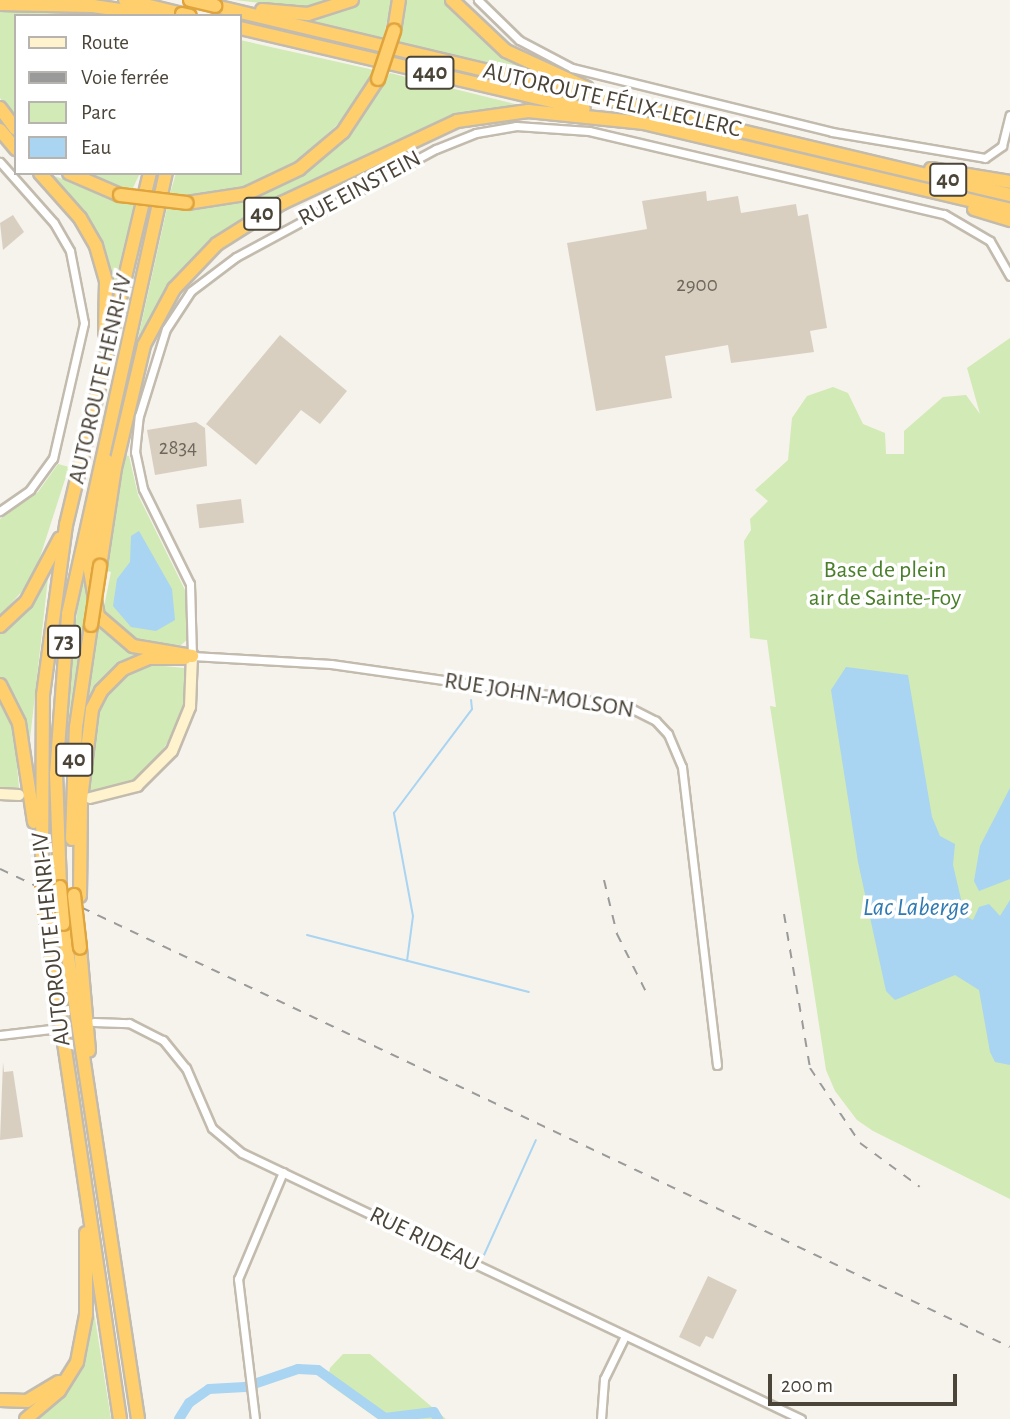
<!DOCTYPE html>
<html>
<head>
<meta charset="utf-8">
<style>
  body { margin:0 }
  #map { position:relative; width:1010px; height:1419px; overflow:hidden; background:#f6f3ec; font-family:"Alegreya Sans",sans-serif }
  div>[style] { position:absolute }
  [style*='--x'] { left:calc(var(--x)*1px); top:calc(var(--y)*1px); width:calc(var(--w)*1px); rotate:calc(var(--a)*1deg) }
  .green>* { inset:0; background:#d2eab5 }
  .water>* { inset:0; background:#a9d4f2 }
  .stream>* { height:2px; margin:-1px; padding:0 1px; transform-origin:1px; border-radius:1px; background:#a9d4f2 }
  .river>* { height:10px; margin:-5px; padding:0 5px; transform-origin:5px; border-radius:5px; background:#a9d4f2 }
  .building>* { inset:0; background:#d8cfc1; transform-origin:0 0 }
  .roads { filter:drop-shadow(2px 0 #c2bbae) drop-shadow(-2px 0 #c2bbae) drop-shadow(0 2px #c2bbae) drop-shadow(0 -2px #c2bbae) }
  .street>* { height:7px; margin:-3.5px; padding:0 3.5px; transform-origin:3.5px; border-radius:3.5px; background:#fff }
  .secondary>* { height:10px; margin:-5px; padding:0 5px; transform-origin:5px; border-radius:5px; background:#fff3cd }
  .highway>* { height:12px; margin:-6px; padding:0 6px; transform-origin:6px; border-radius:6px; background:#ffcf6e }
  .rail>* { height:2px; margin-top:-1px; transform-origin:0; background:repeating-linear-gradient(90deg,#9a9a9a 0 9px,transparent 0 18px) }
  .bridges { filter:drop-shadow(2px 0 #e0a43c) drop-shadow(-2px 0 #e0a43c) drop-shadow(0 2px #e0a43c) drop-shadow(0 -2px #e0a43c) }
  .highway-bridge>* { height:12px; margin:-6px; padding:0 6px; transform-origin:6px; border-radius:6px; background:#ffcf6e }
  span { translate:-50% -50%; white-space:nowrap; text-align:center; line-height:1.15; -webkit-text-stroke:7px #fff; paint-order:stroke }
  .number-label { font-size:21px; color:#6e675b }
  .number-label span { -webkit-text-stroke-width:0 }
  .shield-label span { padding:2px 5px; background:#fff; border:2px solid; border-radius:5px; -webkit-text-stroke-width:0 }
  .shield-label { font-size:23px; color:#4b4439; font-weight:700 }
  .street-label { font-size:24px; color:#4b4439 }
  .park-label { font-size:24px; color:#4a7f2a }
  .water-label { font-size:26px; color:#2e7ab2; font-style:italic }
  .legend { position:absolute; left:14px; top:14px; width:228px; height:161px; box-sizing:border-box; background:#fff; border:2px solid #b7b4b0; margin:0; padding:9px 12px; list-style:none; font-size:21px; color:#4b4439 }
  .legend li { display:flex; align-items:center; gap:14px; height:35px }
  .legend b { width:35px; border:2px solid #b7b4b0 }
  .scale { position:absolute; left:768px; top:1374px; width:189px; height:32px; box-sizing:border-box; border:4px solid #4b4439; border-top:0; padding-left:9px; font-size:21px; line-height:24px; white-space:nowrap; color:#4b4439; -webkit-text-stroke:5px #fff; paint-order:stroke }
</style>
</head>
<body>
<div id="map">
  <div class="green">
    <div style="clip-path:polygon(235px 0,342px 0,303px 8px)"></div>
    <div style="clip-path:polygon(358px 0,392px 0,383px 39px,291px 18px,328px 15px)"></div>
    <div style="clip-path:polygon(406px 0,447px 0,473px 29px,530px 73px,399px 43px)"></div>
    <div style="clip-path:polygon(0 10px,87px 11px,127px 16px,16px 16px,16px 119px,0 98px)"></div>
    <div style="clip-path:polygon(240px 40px,374px 70px,349px 114px,292px 166px,240px 189px,169px 197px,176px 173px,240px 173px)"></div>
    <div style="clip-path:polygon(390px 73px,527px 107px,442px 120px,268px 206px,218px 237px,169px 289px,135px 352px,167px 208px,228px 204px,306px 171px,345px 138px)"></div>
    <div style="clip-path:polygon(46px 173px,134px 205px,113px 291px,96px 233px)"></div>
    <div style="clip-path:polygon(84px 173px,140px 173px,131px 192px)"></div>
    <div style="clip-path:polygon(1010px 338px,1010px 1199px,873px 1131px,857px 1120px,835px 1091px,826px 1070px,770px 706px,776px 707px,767px 640px,750px 638px,744px 541px,751px 530px,750px 519px,768px 501px,755px 490px,788px 460px,792px 418px,807px 396px,833px 387px,848px 393px,863px 424px,885px 433px,886px 454px,904px 454px,904px 431px,943px 397px,966px 395px,980px 414px,967px 368px)"></div>
    <div style="clip-path:polygon(123px 455px,129px 456px,138px 495px,187px 594px,189px 638px,181px 645px,145px 644px,121px 635px,103px 612px,111px 572px,104px 570px)"></div>
    <div style="clip-path:polygon(58px 464px,69px 467px,33px 579px,0 616px,0 519px,38px 492px)"></div>
    <div style="clip-path:polygon(83px 568px,89px 604px,69px 752px,64px 752px,70px 665px)"></div>
    <div style="clip-path:polygon(45px 578px,48px 578px,28px 757px,0 679px,0 631px)"></div>
    <div style="clip-path:polygon(97px 621px,112px 639px,144px 656px,119px 666px,99px 683px,79px 744px)"></div>
    <div style="clip-path:polygon(144px 664px,184px 668px,185px 703px,178px 726px,149px 771px,131px 784px,90px 793px,94px 715px,114px 679px)"></div>
    <div style="clip-path:polygon(0 694px,13px 721px,19px 788px,0 787px)"></div>
    <div style="clip-path:polygon(93px 1306px,111px 1419px,33px 1419px,76px 1377px,88px 1346px)"></div>
    <div style="clip-path:polygon(343px 1354px,370px 1354px,446px 1419px,378px 1419px,327px 1383px,330px 1368px)"></div>
  </div>
  <div class="water">
    <div style="clip-path:polygon(139px 531px,172px 589px,175px 620px,156px 631px,131px 627px,113px 606px,117px 579px,130px 562px,131px 536px)"></div>
    <div style="clip-path:polygon(846px 667px,908px 675px,932px 817px,940px 836px,955px 844px,953px 865px,965px 916px,973px 920px,979px 907px,989px 904px,1000px 916px,1010px 900px,1010px 1065px,995px 1062px,990px 1052px,979px 990px,955px 975px,895px 1000px,886px 991px,858px 862px,831px 690px)"></div>
    <div style="clip-path:polygon(1010px 788px,1010px 879px,979px 891px,974px 881px,980px 846px)"></div>
  </div>
  <div class="stream">
    <div style="--x:307;--y:935;--w:229;--a:14.4"></div>
    <div style="--x:407;--y:961;--w:45;--a:-82.4"></div>
    <div style="--x:413;--y:916;--w:105;--a:-100.5"></div>
    <div style="--x:394;--y:813;--w:130;--a:-53.1"></div>
    <div style="--x:472;--y:709;--w:9;--a:-96"></div>
    <div style="--x:484;--y:1255;--w:126;--a:-65.7"></div>
  </div>
  <div class="river">
    <div style="--x:179;--y:1419;--w:19;--a:-58"></div>
    <div style="--x:189;--y:1403;--w:24;--a:-35"></div>
    <div style="--x:209;--y:1389;--w:36;--a:-3"></div>
    <div style="--x:245;--y:1387;--w:56;--a:-18.8"></div>
    <div style="--x:298;--y:1369;--w:20;--a:3"></div>
    <div style="--x:318;--y:1370;--w:82;--a:35.6"></div>
    <div style="--x:385;--y:1418;--w:49;--a:-7"></div>
    <div style="--x:434;--y:1412;--w:8;--a:60"></div>
  </div>
  <div class="building">
    <div style="clip-path:polygon(706px 191px,707px 201px,738px 196px,741px 213px,796px 204px,798px 216px,808px 214px,827px 328px,810px 331px,814px 352px,731px 363px,728px 345px,665px 356px,672px 398px,596px 411px,567px 243px,647px 229px,642px 201px)"></div>
    <div style="clip-path:polygon(13px 215px,24px 232px,3px 250px,0 223px)"></div>
    <div style="clip-path:polygon(280px 335px,347px 391px,320px 424px,301px 410px,256px 465px,206px 424px)"></div>
    <div style="clip-path:polygon(196px 422px,205px 428px,207px 466px,155px 475px,147px 430px)"></div>
    <div style="left:241px;top:499px;width:24px;height:45px;rotate:83deg"></div>
    <div style="clip-path:polygon(3px 1062px,4px 1072px,13px 1071px,23px 1137px,0 1140px)"></div>
    <div style="clip-path:polygon(708px 1276px,737px 1290px,713px 1339px,706px 1336px,700px 1347px,679px 1337px)"></div>
  </div>
  <div class="roads">
    <div class="street">
      <div style="--x:478;--y:0;--w:57;--a:44.3"></div>
      <div style="--x:519;--y:40;--w:60;--a:27.8"></div>
      <div style="--x:572;--y:68;--w:268;--a:13.8"></div>
      <div style="--x:832;--y:132;--w:155;--a:9.6"></div>
      <div style="--x:985;--y:158;--w:21;--a:-35"></div>
      <div style="--x:1002;--y:146;--w:32;--a:-76"></div>
      <div style="--x:0;--y:162;--w:81;--a:48.5"></div>
      <div style="--x:54;--y:223;--w:32;--a:60"></div>
      <div style="--x:70;--y:251;--w:73;--a:79"></div>
      <div style="--x:84;--y:323;--w:139;--a:102.9"></div>
      <div style="--x:53;--y:458;--w:39;--a:126"></div>
      <div style="--x:30;--y:490;--w:37;--a:145"></div>
      <div style="--x:94;--y:1022;--w:35;--a:2"></div>
      <div style="--x:129;--y:1023;--w:38;--a:27"></div>
      <div style="--x:163;--y:1040;--w:36;--a:51"></div>
      <div style="--x:186;--y:1068;--w:65;--a:66.6"></div>
      <div style="--x:212;--y:1128;--w:39;--a:40"></div>
      <div style="--x:242;--y:1153;--w:619;--a:25.45"></div>
      <div style="--x:0;--y:1035;--w:50;--a:-6.8"></div>
      <div style="--x:717;--y:1065;--w:300;--a:-96.7"></div>
      <div style="--x:682;--y:767;--w:36;--a:-113"></div>
      <div style="--x:668;--y:734;--w:18;--a:-133"></div>
      <div style="--x:656;--y:721;--w:34;--a:-153"></div>
      <div style="--x:626;--y:706;--w:298;--a:-171.9"></div>
      <div style="--x:331;--y:664;--w:139;--a:-176.7"></div>
      <div style="--x:192;--y:656;--w:72;--a:-91.6"></div>
      <div style="--x:190;--y:584;--w:106;--a:-116.3"></div>
      <div style="--x:143;--y:489;--w:38;--a:-102"></div>
      <div style="--x:135;--y:452;--w:36;--a:-84"></div>
      <div style="--x:139;--y:416;--w:91;--a:-72.8"></div>
      <div style="--x:166;--y:329;--w:45;--a:-56.7"></div>
      <div style="--x:191;--y:291;--w:56;--a:-37.1"></div>
      <div style="--x:236;--y:257;--w:227;--a:-28.4"></div>
      <div style="--x:436;--y:149;--w:43;--a:-21.8"></div>
      <div style="--x:476;--y:133;--w:41;--a:-9.9"></div>
      <div style="--x:516;--y:126;--w:73;--a:3.9"></div>
      <div style="--x:589;--y:131;--w:365;--a:13.2"></div>
      <div style="--x:944;--y:214;--w:53;--a:30.4"></div>
      <div style="--x:990;--y:241;--w:40;--a:60.3"></div>
      <div style="--x:255;--y:1419;--w:141;--a:-96.9"></div>
      <div style="--x:238;--y:1279;--w:116;--a:-67.2"></div>
      <div style="--x:601;--y:1419;--w:40;--a:-85.7"></div>
      <div style="--x:604;--y:1379;--w:48;--a:-64"></div>
    </div>
    <div class="secondary">
      <div style="--x:0;--y:794;--w:19;--a:3"></div>
      <div style="--x:90;--y:798;--w:49;--a:-14.3"></div>
      <div style="--x:137;--y:786;--w:49;--a:-45"></div>
      <div style="--x:172;--y:751;--w:48;--a:-67.8"></div>
      <div style="--x:190;--y:707;--w:51;--a:-87.8"></div>
    </div>
    <div class="highway">
      <div style="--x:125;--y:0;--w:59;--a:13.8"></div>
      <div style="--x:452;--y:0;--w:74;--a:43.4"></div>
      <div style="--x:506;--y:51;--w:89;--a:24.6"></div>
      <div style="--x:0;--y:4;--w:93;--a:1.2"></div>
      <div style="--x:93;--y:6;--w:68;--a:8.5"></div>
      <div style="--x:215;--y:6;--w:817;--a:13.37"></div>
      <div style="--x:262;--y:10;--w:46;--a:5"></div>
      <div style="--x:308;--y:14;--w:46;--a:-17.7"></div>
      <div style="--x:240;--y:28;--w:353;--a:13.2"></div>
      <div style="--x:394;--y:31;--w:31;--a:-81"></div>
      <div style="--x:0;--y:108;--w:26;--a:53"></div>
      <div style="--x:639;--y:122;--w:381;--a:13.3"></div>
      <div style="--x:0;--y:130;--w:25;--a:50"></div>
      <div style="--x:931;--y:169;--w:80;--a:9.3"></div>
      <div style="--x:40;--y:173;--w:60;--a:48.4"></div>
      <div style="--x:80;--y:218;--w:32;--a:60"></div>
      <div style="--x:96;--y:246;--w:36;--a:74"></div>
      <div style="--x:106;--y:281;--w:52;--a:91.1"></div>
      <div style="--x:69;--y:173;--w:56;--a:23.3"></div>
      <div style="--x:187;--y:203;--w:60;--a:-8.7"></div>
      <div style="--x:246;--y:194;--w:59;--a:-25.3"></div>
      <div style="--x:299;--y:169;--w:57;--a:-40.1"></div>
      <div style="--x:343;--y:132;--w:64;--a:-56.6"></div>
      <div style="--x:974;--y:209;--w:38;--a:17"></div>
      <div style="--x:107;--y:461;--w:106;--a:99.8"></div>
      <div style="--x:89;--y:565;--w:52;--a:80"></div>
      <div style="--x:98;--y:616;--w:46;--a:40.6"></div>
      <div style="--x:133;--y:646;--w:60;--a:9.6"></div>
      <div style="--x:100;--y:566;--w:99;--a:-81.3"></div>
      <div style="--x:115;--y:468;--w:126;--a:-76.7"></div>
      <div style="--x:144;--y:345;--w:64;--a:-61.8"></div>
      <div style="--x:174;--y:289;--w:62;--a:-46.3"></div>
      <div style="--x:217;--y:244;--w:77;--a:-32.2"></div>
      <div style="--x:282;--y:203;--w:193;--a:-25.1"></div>
      <div style="--x:457;--y:121;--w:72;--a:-8"></div>
      <div style="--x:528;--y:111;--w:117;--a:5.9"></div>
      <div style="--x:0;--y:626;--w:35;--a:-43"></div>
      <div style="--x:26;--y:602;--w:72;--a:-62"></div>
      <div style="--x:0;--y:685;--w:42;--a:63.4"></div>
      <div style="--x:19;--y:723;--w:100;--a:81.4"></div>
      <div style="--x:72;--y:839;--w:112;--a:-88"></div>
      <div style="--x:76;--y:727;--w:103;--a:-81.6"></div>
      <div style="--x:42;--y:878;--w:183;--a:-89.7"></div>
      <div style="--x:43;--y:695;--w:172;--a:-82.3"></div>
      <div style="--x:66;--y:525;--w:362;--a:-76.6"></div>
      <div style="--x:60;--y:887;--w:112;--a:-92"></div>
      <div style="--x:56;--y:775;--w:161;--a:-85.7"></div>
      <div style="--x:68;--y:614;--w:452;--a:-77.5"></div>
      <div style="--x:80;--y:896;--w:97;--a:-89.4"></div>
      <div style="--x:81;--y:799;--w:91;--a:-83"></div>
      <div style="--x:92;--y:709;--w:20;--a:-63"></div>
      <div style="--x:101;--y:691;--w:31;--a:-45"></div>
      <div style="--x:123;--y:669;--w:28;--a:-23"></div>
      <div style="--x:149;--y:658;--w:36;--a:0"></div>
      <div style="--x:45;--y:915;--w:510;--a:81.54"></div>
      <div style="--x:63;--y:924;--w:501;--a:81.38"></div>
      <div style="--x:80;--y:948;--w:103;--a:85"></div>
      <div style="--x:0;--y:1400;--w:27;--a:2"></div>
      <div style="--x:27;--y:1401;--w:37;--a:-31"></div>
      <div style="--x:26;--y:1419;--w:43;--a:-40.3"></div>
      <div style="--x:59;--y:1391;--w:34;--a:-58"></div>
      <div style="--x:77;--y:1362;--w:48;--a:-79.2"></div>
      <div style="--x:86;--y:1315;--w:82;--a:-90"></div>
    </div>
  </div>
  <div class="rail">
    <div style="--x:0;--y:869;--w:1117;--a:25.33"></div>
    <div style="--x:604;--y:880;--w:56;--a:76.5"></div>
    <div style="--x:617;--y:934;--w:63;--a:63.4"></div>
    <div style="--x:784;--y:914;--w:156;--a:80.4"></div>
    <div style="--x:810;--y:1068;--w:90;--a:56.3"></div>
    <div style="--x:860;--y:1143;--w:74;--a:36.3"></div>
  </div>
  <div class="bridges">
    <div class="highway-bridge">
      <div style="--x:190;--y:0;--w:26;--a:13"></div>
      <div style="--x:182;--y:14;--w:8;--a:14"></div>
      <div style="--x:378;--y:79;--w:51;--a:-71.6"></div>
      <div style="--x:120;--y:195;--w:67;--a:6.8"></div>
      <div style="--x:91;--y:625;--w:60;--a:-81.3"></div>
      <div style="--x:42;--y:878;--w:37;--a:85"></div>
      <div style="--x:60;--y:887;--w:37;--a:85"></div>
      <div style="--x:74;--y:895;--w:53;--a:83.5"></div>
    </div>
  </div>
  <div class="number-label">
    <span style="left:697px;top:285px">2900</span>
    <span style="left:178px;top:448px">2834</span>
  </div>
  <div class="shield-label">
    <span style="left:430px;top:73px">440</span>
    <span style="left:948px;top:180px">40</span>
    <span style="left:262px;top:214px">40</span>
    <span style="left:64px;top:642px">73</span>
    <span style="left:74px;top:760px">40</span>
  </div>
  <div class="street-label">
    <span style="left:612px;top:101px;rotate:13deg">AUTOROUTE FÉLIX-LECLERC</span>
    <span style="left:360px;top:189px;rotate:-28deg">RUE EINSTEIN</span>
    <span style="left:101px;top:379px;rotate:-77deg">AUTOROUTE HENRI-IV</span>
    <span style="left:539px;top:696px;rotate:9deg">RUE JOHN-MOLSON</span>
    <span style="left:52px;top:939px;rotate:-96deg">AUTOROUTE HENRI-IV</span>
    <span style="left:424px;top:1240px;rotate:26deg">RUE RIDEAU</span>
  </div>
  <div class="park-label">
    <span style="left:885px;top:585px">Base de plein<br>air de Sainte-Foy</span>
  </div>
  <div class="water-label">
    <span style="left:916px;top:908px">Lac Laberge</span>
  </div>
  <ul class="legend">
  <li><b style="height:9px;background:#fff3cd"></b>Route</li>
  <li><b style="height:9px;background:#9a9a9a"></b>Voie ferrée</li>
  <li><b style="height:19px;background:#d2eab5"></b>Parc</li>
  <li><b style="height:19px;background:#a9d4f2"></b>Eau</li>
  </ul>
  <div class="scale">200 m</div>
</div>
</body>
</html>
